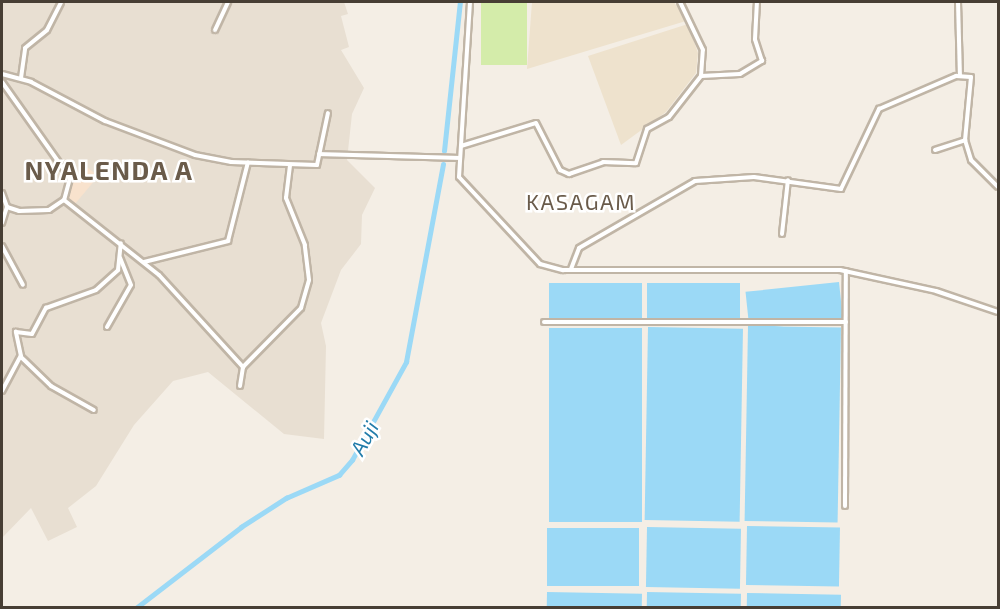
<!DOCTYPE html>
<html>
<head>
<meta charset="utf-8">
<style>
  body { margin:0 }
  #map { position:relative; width:1000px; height:609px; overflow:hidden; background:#f4eee5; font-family:"Exo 2",sans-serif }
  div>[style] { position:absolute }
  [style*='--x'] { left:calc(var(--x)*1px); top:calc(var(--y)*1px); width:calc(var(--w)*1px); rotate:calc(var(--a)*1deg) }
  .residential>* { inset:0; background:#e8dfd2 }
  .commercial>* { inset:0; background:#f8e2cd; transform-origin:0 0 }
  .education>* { inset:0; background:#eee2cd }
  .green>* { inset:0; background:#d4ecaa; transform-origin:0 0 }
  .water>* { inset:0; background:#9bd9f6; transform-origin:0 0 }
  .canal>* { height:4.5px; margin:-2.25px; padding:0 2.25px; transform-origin:2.25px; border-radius:2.25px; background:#9bd9f6 }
  .roads { filter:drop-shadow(2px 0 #c0b5a6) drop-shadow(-2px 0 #c0b5a6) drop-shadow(0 2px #c0b5a6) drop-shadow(0 -2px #c0b5a6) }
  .minor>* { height:4px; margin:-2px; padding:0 2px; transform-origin:2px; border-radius:2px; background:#fff }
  span { translate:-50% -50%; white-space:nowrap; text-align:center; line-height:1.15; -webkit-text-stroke:5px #fff; paint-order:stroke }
  .water-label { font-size:21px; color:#227caa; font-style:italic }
  .quarter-label { font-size:22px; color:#6a5b4a; letter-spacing:1.5px }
  .district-label { font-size:26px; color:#6a5b4a; font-weight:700; letter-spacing:1.5px }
  .frame { position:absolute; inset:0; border:3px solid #473e34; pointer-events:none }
</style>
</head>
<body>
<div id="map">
  <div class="residential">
    <div style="clip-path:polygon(2px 2px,344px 2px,348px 14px,341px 16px,349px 47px,341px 50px,364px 88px,352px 114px,347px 160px,375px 188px,362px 215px,361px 244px,341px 270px,321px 323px,326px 346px,324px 439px,284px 434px,208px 372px,173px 381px,134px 425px,96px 486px,68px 508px,77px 527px,48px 541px,31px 508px,2px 538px)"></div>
  </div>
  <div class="commercial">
    <div style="left:86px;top:166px;width:16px;height:36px;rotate:40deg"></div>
  </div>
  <div class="education">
    <div style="clip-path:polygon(532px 2px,674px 2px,686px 21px,527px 69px)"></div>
    <div style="clip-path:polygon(688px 24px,698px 53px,696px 73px,666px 112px,621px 145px,588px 56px)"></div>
  </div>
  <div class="green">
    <div style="left:481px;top:2px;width:46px;height:63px"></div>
  </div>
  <div class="water">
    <div style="left:839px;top:282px;width:38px;height:94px;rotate:84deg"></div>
    <div style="left:642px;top:283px;width:39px;height:93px;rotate:90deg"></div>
    <div style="left:647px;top:283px;width:93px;height:38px"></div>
    <div style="left:748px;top:326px;width:93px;height:195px;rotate:1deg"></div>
    <div style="left:648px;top:327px;width:95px;height:193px;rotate:1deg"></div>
    <div style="left:549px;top:328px;width:93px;height:194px"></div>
    <div style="left:747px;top:526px;width:93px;height:59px;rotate:1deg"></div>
    <div style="left:647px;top:527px;width:94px;height:60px;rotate:1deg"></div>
    <div style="left:547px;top:528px;width:92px;height:58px"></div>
    <div style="left:547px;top:592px;width:95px;height:15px;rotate:1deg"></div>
    <div style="left:647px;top:592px;width:94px;height:15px;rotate:1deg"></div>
    <div style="left:747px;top:593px;width:94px;height:14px;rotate:1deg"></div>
  </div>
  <div class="canal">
    <div style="--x:444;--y:151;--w:150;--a:-83.9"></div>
    <div style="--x:136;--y:608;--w:133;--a:-37.6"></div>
    <div style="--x:241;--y:527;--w:54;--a:-32.8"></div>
    <div style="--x:286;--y:498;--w:58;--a:-23.5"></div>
    <div style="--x:339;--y:475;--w:20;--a:-49"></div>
    <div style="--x:352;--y:460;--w:112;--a:-61.1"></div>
    <div style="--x:406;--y:362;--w:201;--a:-79.4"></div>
  </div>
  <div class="roads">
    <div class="minor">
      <div style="--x:470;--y:2;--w:175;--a:93.6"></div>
      <div style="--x:459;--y:177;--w:119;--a:47"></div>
      <div style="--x:540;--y:264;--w:24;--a:15"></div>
      <div style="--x:563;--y:270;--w:277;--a:0"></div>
      <div style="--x:840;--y:270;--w:98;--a:12.3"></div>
      <div style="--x:936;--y:291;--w:65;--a:18.7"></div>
      <div style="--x:958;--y:2;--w:74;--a:88.5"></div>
      <div style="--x:215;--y:30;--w:31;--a:-65"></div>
      <div style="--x:2;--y:74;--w:30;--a:15"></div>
      <div style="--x:31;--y:82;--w:84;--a:27.8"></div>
      <div style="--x:105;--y:121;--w:96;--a:20.7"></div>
      <div style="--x:195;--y:155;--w:37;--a:11"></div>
      <div style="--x:231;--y:162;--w:86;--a:2"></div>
      <div style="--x:317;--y:165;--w:53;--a:-78.1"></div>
      <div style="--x:701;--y:76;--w:39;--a:-3"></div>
      <div style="--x:740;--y:74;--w:26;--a:-31"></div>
      <div style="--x:762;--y:61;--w:23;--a:-108"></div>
      <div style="--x:755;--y:39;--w:37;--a:-87"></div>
      <div style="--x:21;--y:78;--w:30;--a:-82"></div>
      <div style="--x:25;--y:48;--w:28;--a:-39"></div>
      <div style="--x:47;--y:30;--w:31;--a:-63"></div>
      <div style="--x:2;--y:82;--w:118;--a:54.7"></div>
      <div style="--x:70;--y:178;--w:23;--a:105"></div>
      <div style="--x:64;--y:200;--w:121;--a:38.3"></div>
      <div style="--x:159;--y:275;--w:125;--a:47.6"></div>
      <div style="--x:243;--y:367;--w:83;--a:-45.5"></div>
      <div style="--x:301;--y:308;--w:29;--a:-74"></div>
      <div style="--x:309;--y:280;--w:35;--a:-97"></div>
      <div style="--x:305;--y:245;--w:51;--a:-112"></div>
      <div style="--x:286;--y:198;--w:33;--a:-83"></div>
      <div style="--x:461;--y:146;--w:78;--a:-17"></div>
      <div style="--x:536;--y:123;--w:53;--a:62.9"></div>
      <div style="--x:560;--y:170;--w:10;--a:24"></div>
      <div style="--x:569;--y:174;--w:36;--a:-19"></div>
      <div style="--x:603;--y:162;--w:33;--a:2"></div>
      <div style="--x:636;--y:163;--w:36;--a:-72"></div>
      <div style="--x:647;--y:129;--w:25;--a:-29"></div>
      <div style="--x:669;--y:117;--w:52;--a:-52"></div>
      <div style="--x:701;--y:76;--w:26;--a:-86"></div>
      <div style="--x:703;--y:50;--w:53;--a:-115.6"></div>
      <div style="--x:935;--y:150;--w:32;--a:-18"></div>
      <div style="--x:319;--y:154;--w:140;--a:1.6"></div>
      <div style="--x:2;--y:193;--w:15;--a:70"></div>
      <div style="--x:7;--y:207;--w:13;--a:18"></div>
      <div style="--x:19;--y:211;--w:30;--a:-2"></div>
      <div style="--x:49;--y:210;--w:18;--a:-34"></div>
      <div style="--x:2;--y:223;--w:17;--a:-73"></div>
      <div style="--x:782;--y:234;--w:54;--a:-83.7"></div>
      <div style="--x:2;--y:246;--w:44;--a:61.7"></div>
      <div style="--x:144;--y:262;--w:87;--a:-14"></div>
      <div style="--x:228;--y:241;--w:81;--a:-75.8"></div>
      <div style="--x:571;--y:269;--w:22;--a:-69"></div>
      <div style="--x:579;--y:248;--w:134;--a:-30"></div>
      <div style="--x:695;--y:181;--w:59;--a:-3.9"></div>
      <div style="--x:754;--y:177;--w:88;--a:7.9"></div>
      <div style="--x:841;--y:189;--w:89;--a:-64.6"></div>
      <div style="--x:879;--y:109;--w:84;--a:-23.2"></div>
      <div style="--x:956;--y:76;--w:15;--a:4"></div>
      <div style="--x:971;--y:77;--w:63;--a:95.4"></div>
      <div style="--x:965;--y:140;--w:21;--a:73"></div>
      <div style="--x:971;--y:160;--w:38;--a:45"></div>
      <div style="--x:544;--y:322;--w:302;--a:0"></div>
      <div style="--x:107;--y:327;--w:48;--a:-60.3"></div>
      <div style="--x:131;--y:285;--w:29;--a:-112"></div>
      <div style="--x:21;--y:357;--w:42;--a:44"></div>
      <div style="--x:51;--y:386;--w:49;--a:29.2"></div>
      <div style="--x:240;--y:386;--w:19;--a:-81"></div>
      <div style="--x:2;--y:391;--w:40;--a:-62"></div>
      <div style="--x:21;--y:356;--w:25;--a:-102"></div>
      <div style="--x:16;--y:332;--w:16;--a:7"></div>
      <div style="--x:32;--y:334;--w:30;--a:-62"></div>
      <div style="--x:46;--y:308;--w:53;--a:-19.8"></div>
      <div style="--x:96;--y:290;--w:30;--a:-42"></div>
      <div style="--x:118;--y:270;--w:27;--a:-84"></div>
      <div style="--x:845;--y:506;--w:235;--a:-89.8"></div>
    </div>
  </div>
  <div class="water-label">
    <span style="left:364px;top:438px;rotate:-61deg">Auji</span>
  </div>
  <div class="quarter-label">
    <span style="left:581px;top:202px">KASAGAM</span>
  </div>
  <div class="district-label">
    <span style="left:109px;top:170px">NYALENDA A</span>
  </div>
  <div class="frame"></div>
</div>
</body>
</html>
